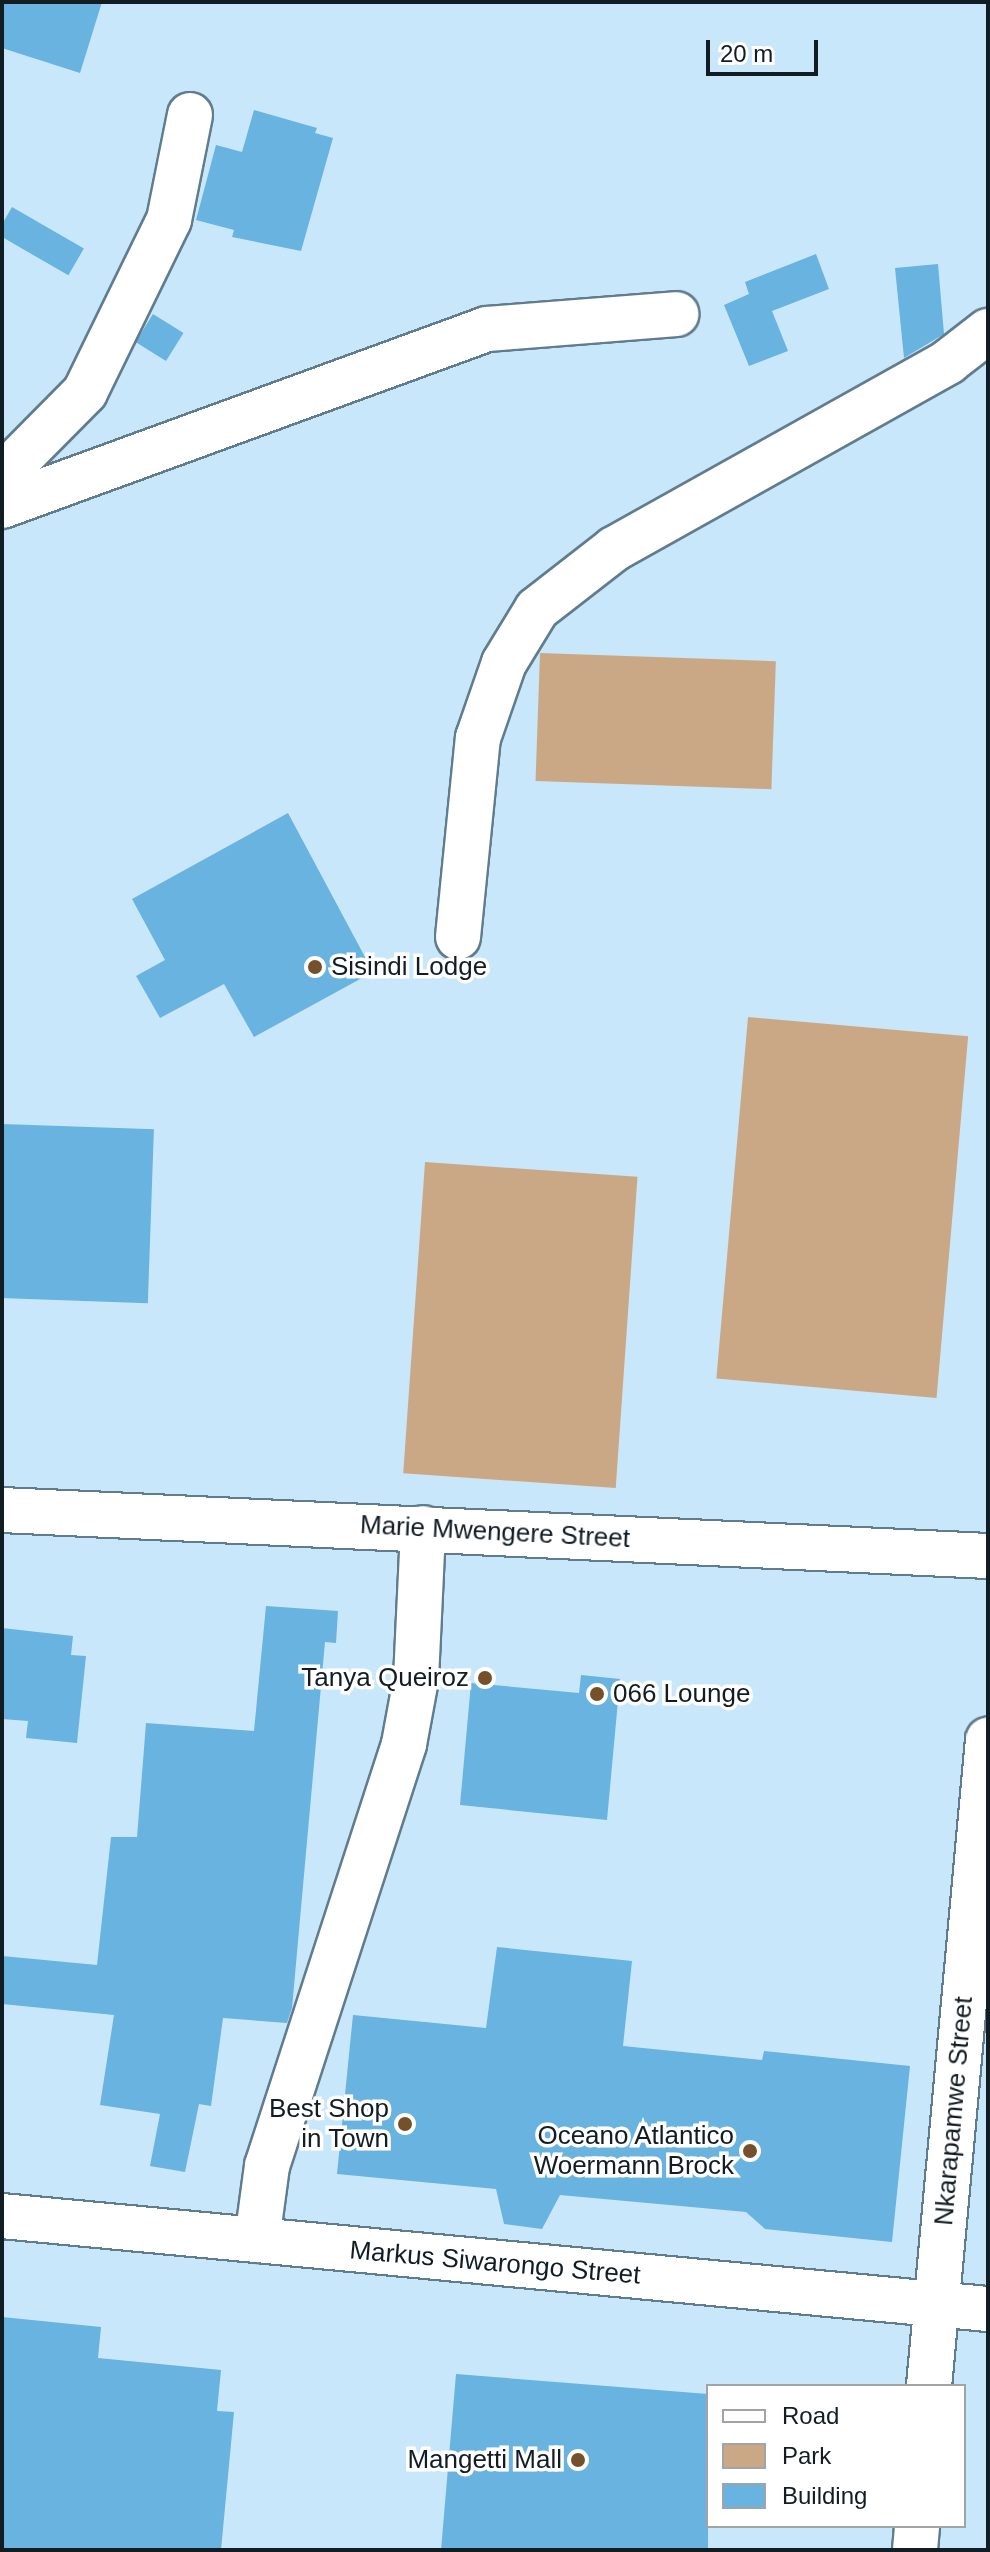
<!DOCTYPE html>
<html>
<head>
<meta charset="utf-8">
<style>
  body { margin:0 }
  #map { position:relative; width:990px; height:2552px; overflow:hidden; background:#c9e7fa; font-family:Arial,sans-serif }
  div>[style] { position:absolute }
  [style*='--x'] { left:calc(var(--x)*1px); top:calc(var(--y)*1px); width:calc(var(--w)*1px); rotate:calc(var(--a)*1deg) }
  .green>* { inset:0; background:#cba885; transform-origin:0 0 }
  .building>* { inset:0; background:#68b3df; transform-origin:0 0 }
  .roads { filter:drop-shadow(2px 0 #617c8c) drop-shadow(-2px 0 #617c8c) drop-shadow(0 2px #617c8c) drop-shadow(0 -2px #617c8c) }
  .minor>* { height:44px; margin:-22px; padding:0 22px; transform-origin:22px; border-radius:22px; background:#fff }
  .major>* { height:44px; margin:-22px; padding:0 22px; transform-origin:22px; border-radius:22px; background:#fff }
  .dots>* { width:22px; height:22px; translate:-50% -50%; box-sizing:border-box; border:4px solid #fff; border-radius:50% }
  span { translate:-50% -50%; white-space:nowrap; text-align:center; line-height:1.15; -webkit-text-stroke:7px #fff; paint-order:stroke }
  .poi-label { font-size:26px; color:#111c23 }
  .left { translate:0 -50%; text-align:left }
  .right { translate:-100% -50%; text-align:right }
  .street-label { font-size:26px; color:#111c23 }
  .frame { position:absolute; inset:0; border:4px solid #111c23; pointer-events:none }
  .legend { position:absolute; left:706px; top:2384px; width:260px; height:144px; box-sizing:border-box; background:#fff; border:2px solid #a0a4a7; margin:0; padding:10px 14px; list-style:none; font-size:24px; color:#111c23 }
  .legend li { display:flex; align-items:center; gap:16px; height:40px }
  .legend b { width:40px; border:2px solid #a0a4a7 }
  .scale { position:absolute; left:706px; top:40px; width:112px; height:36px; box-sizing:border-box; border:4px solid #111c23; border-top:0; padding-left:10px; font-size:24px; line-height:28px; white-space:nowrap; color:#111c23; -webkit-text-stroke:6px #fff; paint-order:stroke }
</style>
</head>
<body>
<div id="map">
  <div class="green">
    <div style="left:540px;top:653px;width:236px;height:128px;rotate:2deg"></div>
    <div style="left:748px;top:1017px;width:221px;height:363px;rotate:5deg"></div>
    <div style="left:425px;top:1162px;width:213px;height:312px;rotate:4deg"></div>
  </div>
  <div class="building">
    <div style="clip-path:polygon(2px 2px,102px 2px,80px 73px,2px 48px)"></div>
    <div style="clip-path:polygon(254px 110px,317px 128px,315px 133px,333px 138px,301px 251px,232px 237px,234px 230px,196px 220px,216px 145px,242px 152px)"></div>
    <div style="left:12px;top:207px;width:83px;height:31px;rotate:30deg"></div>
    <div style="clip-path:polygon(816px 254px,829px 289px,772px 311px,788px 351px,749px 366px,724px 305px,749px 294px,745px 282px)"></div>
    <div style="clip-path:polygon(938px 264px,944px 334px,904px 358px,895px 268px)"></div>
    <div style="left:153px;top:314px;width:36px;height:33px;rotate:32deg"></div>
    <div style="clip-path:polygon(288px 813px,373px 972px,254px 1037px,224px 984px,160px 1018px,136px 976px,165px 960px,132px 899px)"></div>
    <div style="left:2px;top:1124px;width:152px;height:174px;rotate:2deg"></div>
    <div style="clip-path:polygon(266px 1606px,338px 1611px,336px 1643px,325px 1642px,292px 2008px,287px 2023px,223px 2018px,211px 2106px,199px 2104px,185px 2172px,150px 2166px,160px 2114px,100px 2105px,114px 2015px,2px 2004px,2px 1956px,97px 1965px,111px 1837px,137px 1837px,146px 1723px,254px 1731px)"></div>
    <div style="clip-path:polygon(2px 1628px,73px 1636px,71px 1655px,86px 1656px,77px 1743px,26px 1738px,28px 1721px,2px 1719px)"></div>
    <div style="clip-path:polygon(581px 1675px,620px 1679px,607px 1820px,460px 1805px,471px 1683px,579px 1693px)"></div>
    <div style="clip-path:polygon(497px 1947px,632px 1961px,623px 2046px,762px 2060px,764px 2051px,910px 2066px,892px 2242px,765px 2229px,746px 2212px,560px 2195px,542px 2229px,504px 2224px,496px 2189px,337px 2174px,353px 2015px,486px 2028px)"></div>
    <div style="clip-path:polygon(2px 2317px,101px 2327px,98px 2358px,221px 2370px,217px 2411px,234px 2412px,221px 2550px,2px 2550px)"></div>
    <div style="clip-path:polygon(456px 2374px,708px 2394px,708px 2550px,441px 2550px)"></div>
  </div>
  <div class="roads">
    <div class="minor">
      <div style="--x:2;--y:476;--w:118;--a:-45.3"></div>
      <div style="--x:85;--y:392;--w:191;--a:-64"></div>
      <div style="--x:169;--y:220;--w:107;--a:-78.7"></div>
      <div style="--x:2;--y:506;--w:516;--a:-20.05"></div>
      <div style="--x:487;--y:329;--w:190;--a:-4.5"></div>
      <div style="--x:458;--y:937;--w:200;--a:-84.3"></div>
      <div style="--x:478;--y:738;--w:79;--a:-70.9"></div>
      <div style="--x:504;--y:663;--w:63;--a:-58.6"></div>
      <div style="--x:537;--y:609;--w:98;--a:-37.9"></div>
      <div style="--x:614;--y:549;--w:383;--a:-29.2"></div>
      <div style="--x:948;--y:362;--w:51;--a:-37.8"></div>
      <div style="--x:2;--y:2216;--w:990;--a:5.39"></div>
      <div style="--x:257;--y:2240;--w:75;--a:-82.3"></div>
      <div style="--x:267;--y:2166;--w:444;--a:-72"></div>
      <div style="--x:404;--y:1744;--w:66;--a:-79.5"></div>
      <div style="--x:416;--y:1679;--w:151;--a:-87.3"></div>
      <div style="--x:929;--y:2386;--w:649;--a:-84.78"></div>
      <div style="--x:915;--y:2550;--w:24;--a:-85"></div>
    </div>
    <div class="major">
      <div style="--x:2;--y:1510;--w:987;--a:2.67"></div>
    </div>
  </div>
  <div class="dots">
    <div style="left:315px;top:967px;background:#74512a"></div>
    <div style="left:485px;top:1678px;background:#74512a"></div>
    <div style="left:597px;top:1694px;background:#74512a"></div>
    <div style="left:405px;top:2124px;background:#74512a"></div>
    <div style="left:750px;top:2151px;background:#74512a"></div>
    <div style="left:578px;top:2460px;background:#74512a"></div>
  </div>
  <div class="poi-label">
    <span class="left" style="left:331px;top:967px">Sisindi Lodge</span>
    <span class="right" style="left:469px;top:1678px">Tanya Queiroz</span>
    <span class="left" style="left:613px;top:1694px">066 Lounge</span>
    <span class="right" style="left:389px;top:2124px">Best Shop<br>in Town</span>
    <span class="right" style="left:734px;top:2151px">Oceano Atlantico<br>Woermann Brock</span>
    <span class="right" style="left:562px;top:2460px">Mangetti Mall</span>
  </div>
  <div class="street-label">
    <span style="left:495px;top:1532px;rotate:3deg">Marie Mwengere Street</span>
    <span style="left:954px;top:2111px;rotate:-85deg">Nkarapamwe Street</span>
    <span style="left:495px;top:2263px;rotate:5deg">Markus Siwarongo Street</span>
  </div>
  <div class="frame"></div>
  <ul class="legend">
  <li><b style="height:10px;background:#fff"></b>Road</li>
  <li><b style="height:22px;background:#cba885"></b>Park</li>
  <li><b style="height:22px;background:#68b3df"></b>Building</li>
  </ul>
  <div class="scale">20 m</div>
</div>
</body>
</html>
